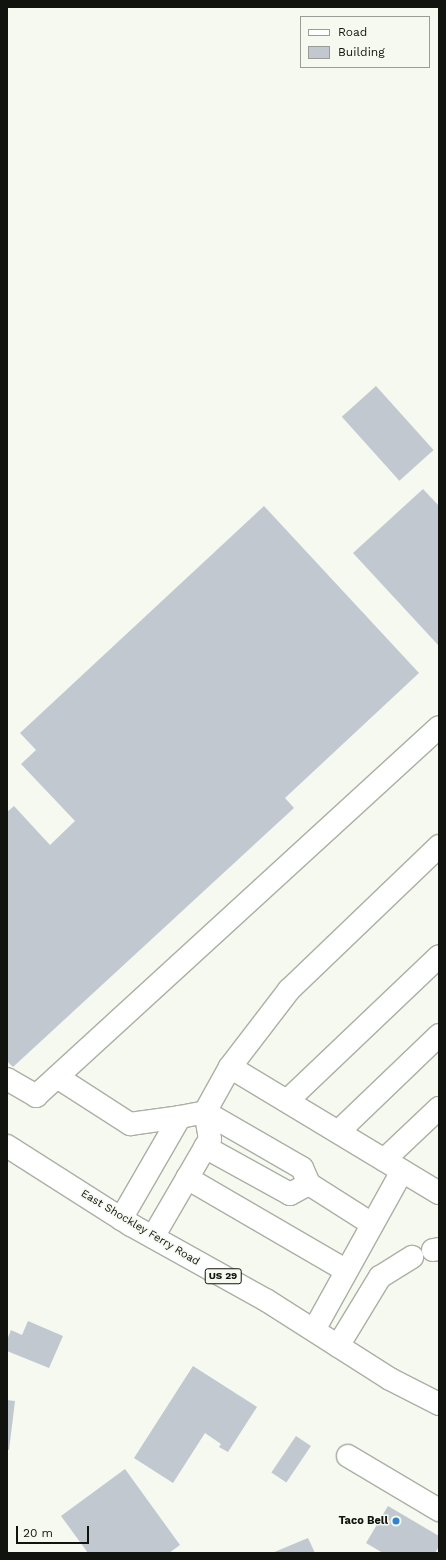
<!DOCTYPE html>
<html>
<head>
<meta charset="utf-8">
<style>
  body { margin:0 }
  #map { position:relative; width:446px; height:1560px; overflow:hidden; background:#f5f9ef; font-family:"Work Sans",sans-serif }
  div>[style] { position:absolute }
  [style*='--x'] { left:calc(var(--x)*1px); top:calc(var(--y)*1px); width:calc(var(--w)*1px); rotate:calc(var(--a)*1deg) }
  .building>* { inset:0; background:#c1c8d0; transform-origin:0 0 }
  .roads { filter:drop-shadow(1px 0 #abafa5) drop-shadow(-1px 0 #abafa5) drop-shadow(0 1px #abafa5) drop-shadow(0 -1px #abafa5) }
  .minor>* { height:22px; margin:-11px; padding:0 11px; transform-origin:11px; border-radius:11px; background:#fff }
  .highway>* { height:22px; margin:-11px; padding:0 11px; transform-origin:11px; border-radius:11px; background:#fff }
  .dots>* { width:11px; height:11px; translate:-50% -50%; box-sizing:border-box; border:2px solid #f5f9ef; border-radius:50% }
  span { translate:-50% -50%; white-space:nowrap; text-align:center; line-height:1.15; -webkit-text-stroke:3px #f5f9ef; paint-order:stroke }
  .shield-label span { padding:1px 3px; background:#f5f9ef; border:1px solid; border-radius:3px; -webkit-text-stroke-width:0 }
  .shield-label { font-size:10px; color:#11130f; font-weight:700 }
  .street-label { font-size:11px; color:#11130f }
  .poi-label { font-size:11px; color:#11130f; font-weight:700 }
  .right { translate:-100% -50%; text-align:right }
  .frame { position:absolute; inset:0; border:8px solid #11130f; pointer-events:none }
  .legend { position:absolute; left:300px; top:16px; width:130px; height:52px; box-sizing:border-box; background:#f5f9ef; border:1px solid #9a9d95; margin:0; padding:5px 7px; list-style:none; font-size:12px; color:#11130f }
  .legend li { display:flex; align-items:center; gap:8px; height:20px }
  .legend b { width:20px; border:1px solid #9a9d95 }
  .scale { position:absolute; left:16px; top:1526px; width:73px; height:18px; box-sizing:border-box; border:2px solid #11130f; border-top:0; padding-left:5px; font-size:12px; line-height:14px; white-space:nowrap; color:#11130f; -webkit-text-stroke:3px #f5f9ef; paint-order:stroke }
</style>
</head>
<body>
<div id="map">
  <div class="building">
    <div style="left:376px;top:386px;width:86px;height:46px;rotate:48deg"></div>
    <div style="clip-path:polygon(423px 489px,439px 506px,439px 646px,353px 553px)"></div>
    <div style="clip-path:polygon(264px 506px,419px 673px,285px 798px,294px 808px,13px 1067px,7px 1061px,7px 812px,14px 806px,50px 845px,75px 821px,21px 764px,36px 750px,20px 733px)"></div>
    <div style="clip-path:polygon(28px 1321px,63px 1336px,49px 1368px,7px 1351px,7px 1340px,11px 1330px,22px 1335px)"></div>
    <div style="clip-path:polygon(193px 1366px,257px 1407px,228px 1452px,219px 1447px,221px 1444px,205px 1433px,173px 1483px,134px 1458px)"></div>
    <div style="clip-path:polygon(7px 1400px,15px 1401px,9px 1450px,7px 1449px)"></div>
    <div style="left:296px;top:1436px;width:18px;height:44px;rotate:34deg"></div>
    <div style="clip-path:polygon(125px 1469px,180px 1545px,169px 1553px,88px 1553px,61px 1516px)"></div>
    <div style="clip-path:polygon(388px 1506px,439px 1536px,439px 1546px,435px 1553px,383px 1553px,366px 1543px)"></div>
    <div style="clip-path:polygon(308px 1538px,315px 1553px,272px 1553px)"></div>
  </div>
  <div class="roads">
    <div class="minor">
      <div style="--x:230;--y:1067;--w:97;--a:-52.5"></div>
      <div style="--x:289;--y:990;--w:208;--a:-43.8"></div>
      <div style="--x:57;--y:1077;--w:87;--a:32.8"></div>
      <div style="--x:130;--y:1124;--w:50;--a:-8"></div>
      <div style="--x:7;--y:1079;--w:34;--a:30"></div>
      <div style="--x:36;--y:1096;--w:546;--a:-42.48"></div>
      <div style="--x:287;--y:1101;--w:210;--a:-43.6"></div>
      <div style="--x:338;--y:1132;--w:140;--a:-43.8"></div>
      <div style="--x:205;--y:1147;--w:97;--a:28.9"></div>
      <div style="--x:290;--y:1194;--w:21;--a:-28"></div>
      <div style="--x:384;--y:1160;--w:76;--a:-43.4"></div>
      <div style="--x:187;--y:1178;--w:183;--a:30.2"></div>
      <div style="--x:121;--y:1219;--w:118;--a:-60"></div>
      <div style="--x:180;--y:1117;--w:25;--a:-11"></div>
      <div style="--x:205;--y:1112;--w:112;--a:30"></div>
      <div style="--x:302;--y:1168;--w:17;--a:66"></div>
      <div style="--x:309;--y:1184;--w:75;--a:32.4"></div>
      <div style="--x:153;--y:1237;--w:113;--a:-59.8"></div>
      <div style="--x:210;--y:1139;--w:27;--a:-100"></div>
      <div style="--x:205;--y:1112;--w:51;--a:-60.9"></div>
      <div style="--x:230;--y:1067;--w:244;--a:31.1"></div>
      <div style="--x:433;--y:1250;--w:6;--a:-9"></div>
      <div style="--x:314;--y:1330;--w:182;--a:-61"></div>
      <div style="--x:338;--y:1346;--w:81;--a:-58.7"></div>
      <div style="--x:380;--y:1277;--w:38;--a:-32"></div>
      <div style="--x:348;--y:1456;--w:106;--a:30.7"></div>
    </div>
    <div class="highway">
      <div style="--x:7;--y:1146;--w:147;--a:32.5"></div>
      <div style="--x:131;--y:1225;--w:154;--a:29.1"></div>
      <div style="--x:266;--y:1300;--w:147;--a:32.5"></div>
      <div style="--x:390;--y:1379;--w:55;--a:27"></div>
    </div>
  </div>
  <div class="dots">
    <div style="left:396px;top:1521px;background:#3183d2"></div>
  </div>
  <div class="shield-label">
    <span style="left:223px;top:1276px">US 29</span>
  </div>
  <div class="street-label">
    <span style="left:140px;top:1228px;rotate:31deg">East Shockley Ferry Road</span>
  </div>
  <div class="poi-label">
    <span class="right" style="left:388px;top:1521px">Taco Bell</span>
  </div>
  <div class="frame"></div>
  <ul class="legend">
  <li><b style="height:5px;background:#fff"></b>Road</li>
  <li><b style="height:11px;background:#c1c8d0"></b>Building</li>
  </ul>
  <div class="scale">20 m</div>
</div>
</body>
</html>
